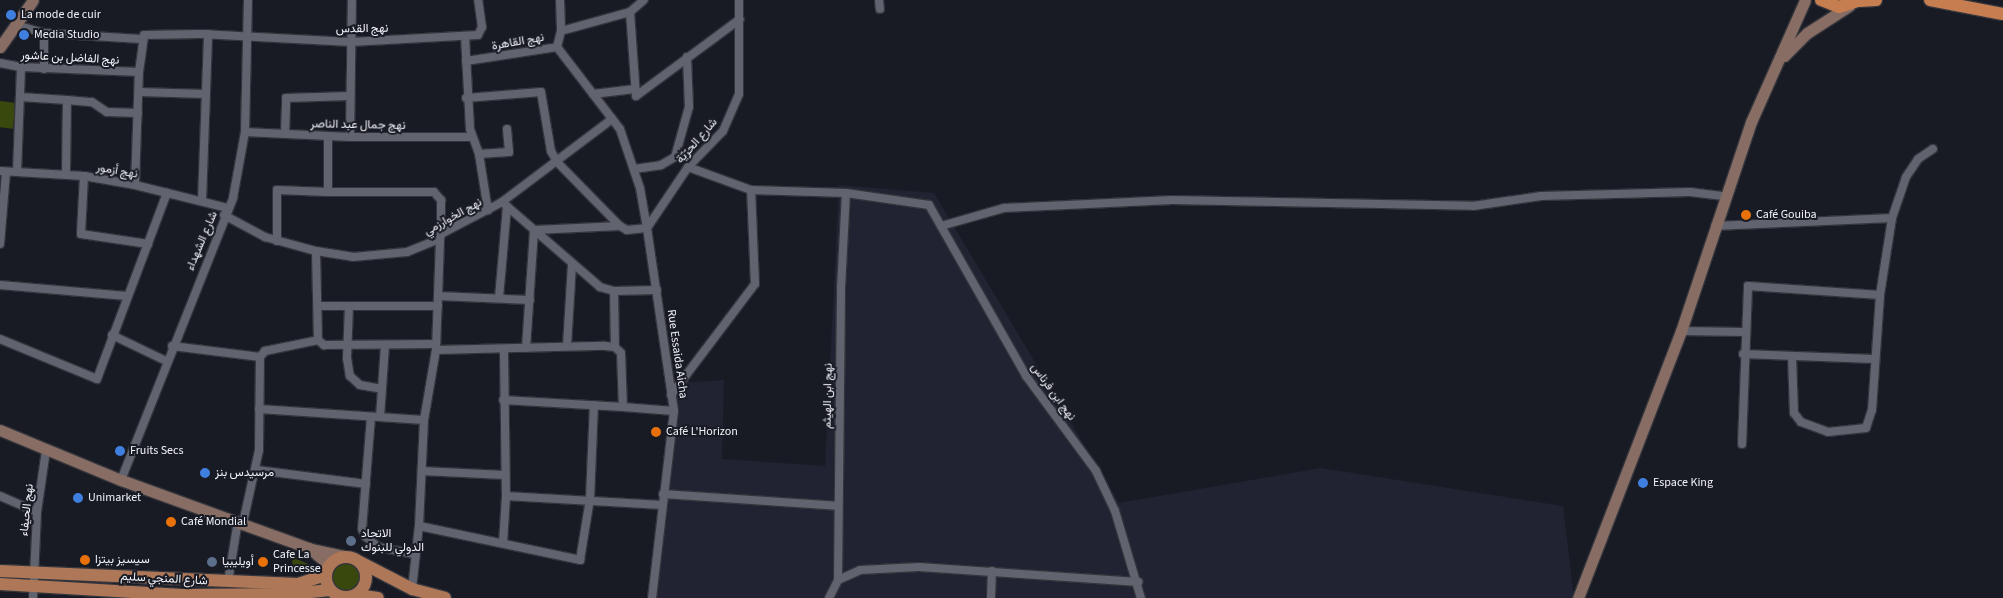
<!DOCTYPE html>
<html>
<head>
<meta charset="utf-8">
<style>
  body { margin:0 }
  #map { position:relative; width:2003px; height:598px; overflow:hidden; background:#191b24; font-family:"Source Sans 3",Vazirmatn,sans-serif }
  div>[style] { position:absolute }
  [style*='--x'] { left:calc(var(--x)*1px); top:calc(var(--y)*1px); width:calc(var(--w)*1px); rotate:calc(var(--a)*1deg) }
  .built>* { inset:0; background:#212332 }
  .green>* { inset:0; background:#39480c; transform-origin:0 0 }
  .round { border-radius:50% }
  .roads { filter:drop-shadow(1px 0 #34353c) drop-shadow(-1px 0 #34353c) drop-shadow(0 1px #34353c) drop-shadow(0 -1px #34353c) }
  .minor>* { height:8px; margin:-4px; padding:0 4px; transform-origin:4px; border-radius:4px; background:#61636e }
  .secondary>* { height:11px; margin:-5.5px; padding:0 5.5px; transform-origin:5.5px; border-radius:5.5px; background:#876d63 }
  .primary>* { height:12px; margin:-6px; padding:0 6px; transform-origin:6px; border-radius:6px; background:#ad7758 }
  .primary>.ring { margin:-6px; padding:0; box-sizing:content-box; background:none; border:12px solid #ad7758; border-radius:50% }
  .trunk>* { height:12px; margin:-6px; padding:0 6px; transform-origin:6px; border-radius:6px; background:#c67e50 }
  .dots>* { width:14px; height:14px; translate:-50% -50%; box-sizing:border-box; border:2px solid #191b24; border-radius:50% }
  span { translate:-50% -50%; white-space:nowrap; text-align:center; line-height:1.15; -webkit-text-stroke:4px #191b24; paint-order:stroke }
  .poi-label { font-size:12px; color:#f1f2f9 }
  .left { translate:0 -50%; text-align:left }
  .street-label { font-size:12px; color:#f1f2f9 }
</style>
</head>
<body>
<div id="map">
  <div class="built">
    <div style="clip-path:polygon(839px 185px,934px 193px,1119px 503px,1321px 468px,1563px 506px,1574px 598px,651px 598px,676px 383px,724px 380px,722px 459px,825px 466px)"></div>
  </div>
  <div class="green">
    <div style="left:0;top:101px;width:16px;height:26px;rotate:7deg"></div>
    <div style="clip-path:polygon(292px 557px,313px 566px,314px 571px,293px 573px)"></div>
    <div class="round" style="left:330px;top:563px;width:30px;height:30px"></div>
  </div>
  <div class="roads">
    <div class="minor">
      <div style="--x:560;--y:0;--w:31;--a:88"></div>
      <div style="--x:879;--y:0;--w:9;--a:84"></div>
      <div style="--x:630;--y:12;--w:84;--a:85.9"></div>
      <div style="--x:16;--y:25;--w:29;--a:16"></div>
      <div style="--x:44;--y:33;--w:97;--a:3.5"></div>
      <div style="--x:465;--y:36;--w:93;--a:86.9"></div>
      <div style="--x:470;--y:129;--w:27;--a:70"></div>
      <div style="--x:479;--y:154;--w:57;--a:80.9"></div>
      <div style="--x:557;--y:47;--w:103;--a:52.5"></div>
      <div style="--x:620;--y:129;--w:62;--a:71.3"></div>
      <div style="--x:640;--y:188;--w:41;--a:80.1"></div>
      <div style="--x:647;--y:228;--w:185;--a:81.6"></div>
      <div style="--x:674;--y:411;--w:188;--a:96.7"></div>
      <div style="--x:466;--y:61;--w:92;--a:-8.7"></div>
      <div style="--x:557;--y:47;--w:16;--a:-76"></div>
      <div style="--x:561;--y:31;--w:72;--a:-15.4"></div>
      <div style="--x:630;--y:12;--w:18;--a:-41"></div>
      <div style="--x:0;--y:63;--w:21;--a:11"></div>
      <div style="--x:21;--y:67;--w:118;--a:2.4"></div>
      <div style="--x:44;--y:69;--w:36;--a:-90"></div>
      <div style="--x:139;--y:92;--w:67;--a:1.7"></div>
      <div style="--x:593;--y:94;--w:42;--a:-6.8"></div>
      <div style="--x:636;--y:96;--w:129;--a:-36.5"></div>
      <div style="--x:20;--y:97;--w:47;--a:3.7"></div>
      <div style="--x:67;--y:100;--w:75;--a:90.8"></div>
      <div style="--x:466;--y:98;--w:75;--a:-4.6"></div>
      <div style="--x:541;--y:92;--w:60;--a:80.4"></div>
      <div style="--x:551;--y:151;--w:13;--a:61"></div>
      <div style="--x:557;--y:162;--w:90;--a:45.5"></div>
      <div style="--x:67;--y:100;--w:25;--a:5"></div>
      <div style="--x:92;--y:102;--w:18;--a:34"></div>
      <div style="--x:107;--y:112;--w:31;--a:2"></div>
      <div style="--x:245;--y:132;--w:105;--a:2.7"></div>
      <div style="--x:350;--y:137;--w:121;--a:0"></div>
      <div style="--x:285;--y:134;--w:36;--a:-88"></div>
      <div style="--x:286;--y:98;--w:64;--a:-1.8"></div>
      <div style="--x:328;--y:136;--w:56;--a:90"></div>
      <div style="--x:328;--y:192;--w:106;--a:0"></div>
      <div style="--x:434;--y:192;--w:11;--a:49"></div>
      <div style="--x:441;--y:200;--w:34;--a:90"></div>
      <div style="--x:350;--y:137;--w:137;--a:-89.2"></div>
      <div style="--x:479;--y:154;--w:30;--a:-4"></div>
      <div style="--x:509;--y:152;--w:23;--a:-95"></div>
      <div style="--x:688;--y:167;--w:67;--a:20.1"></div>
      <div style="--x:751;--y:190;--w:95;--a:1.8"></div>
      <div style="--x:846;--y:193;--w:84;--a:8.2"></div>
      <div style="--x:929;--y:205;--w:197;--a:60.4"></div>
      <div style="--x:1026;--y:376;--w:118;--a:53.6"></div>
      <div style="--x:1096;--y:471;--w:44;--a:64.6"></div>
      <div style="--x:1115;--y:511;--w:91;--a:73.4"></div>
      <div style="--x:634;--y:169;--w:27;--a:-8"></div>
      <div style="--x:661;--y:165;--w:16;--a:-30"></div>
      <div style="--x:675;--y:157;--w:52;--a:-74.4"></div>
      <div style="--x:689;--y:107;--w:50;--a:-92.3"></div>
      <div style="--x:0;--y:171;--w:84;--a:3.4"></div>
      <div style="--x:84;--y:176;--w:52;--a:10"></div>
      <div style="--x:135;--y:185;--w:96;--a:13.9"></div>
      <div style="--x:17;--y:172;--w:105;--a:-87.8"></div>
      <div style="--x:84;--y:176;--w:58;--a:93"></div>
      <div style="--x:81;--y:234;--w:68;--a:8.5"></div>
      <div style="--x:135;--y:185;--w:113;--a:-88"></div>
      <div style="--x:139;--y:72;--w:37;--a:-82"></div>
      <div style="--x:144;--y:35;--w:57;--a:-1"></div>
      <div style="--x:201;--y:34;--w:150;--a:3.1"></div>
      <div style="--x:351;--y:42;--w:127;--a:-3.2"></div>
      <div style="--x:478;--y:35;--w:9;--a:-63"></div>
      <div style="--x:482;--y:27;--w:27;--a:-98"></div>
      <div style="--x:202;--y:201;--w:167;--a:-87.9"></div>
      <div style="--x:502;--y:202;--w:130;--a:40.9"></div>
      <div style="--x:600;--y:287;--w:15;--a:16"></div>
      <div style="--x:614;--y:291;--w:43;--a:-1.3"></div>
      <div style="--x:224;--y:215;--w:47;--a:28.2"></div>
      <div style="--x:265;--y:237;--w:53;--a:15.4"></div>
      <div style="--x:316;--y:251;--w:37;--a:9"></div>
      <div style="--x:353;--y:257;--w:54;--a:-5.3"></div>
      <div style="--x:407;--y:252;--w:35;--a:-22"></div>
      <div style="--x:440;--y:239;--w:5;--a:-79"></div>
      <div style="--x:441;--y:234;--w:69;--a:-27.7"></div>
      <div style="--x:502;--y:202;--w:138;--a:-37"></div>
      <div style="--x:941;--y:226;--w:66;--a:-15.9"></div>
      <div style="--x:1004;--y:208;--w:168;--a:-2.7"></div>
      <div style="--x:1172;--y:200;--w:301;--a:1.1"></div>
      <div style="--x:1473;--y:206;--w:69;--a:-8.4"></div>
      <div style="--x:1541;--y:196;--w:149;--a:-1.5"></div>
      <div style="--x:1690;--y:192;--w:34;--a:7"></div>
      <div style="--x:1715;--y:226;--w:177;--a:-2.6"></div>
      <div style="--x:1892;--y:218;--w:43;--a:-71.1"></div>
      <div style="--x:1906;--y:177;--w:22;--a:-56"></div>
      <div style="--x:1918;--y:159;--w:18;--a:-34"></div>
      <div style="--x:277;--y:241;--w:51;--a:-90"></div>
      <div style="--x:277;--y:190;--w:51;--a:2.2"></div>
      <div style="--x:0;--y:244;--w:72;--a:-85.2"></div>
      <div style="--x:0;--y:285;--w:127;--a:5"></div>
      <div style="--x:614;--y:291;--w:56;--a:89"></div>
      <div style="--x:438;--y:296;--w:92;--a:2.5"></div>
      <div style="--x:499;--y:298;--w:92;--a:-85"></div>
      <div style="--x:318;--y:306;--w:120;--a:0"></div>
      <div style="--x:349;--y:306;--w:52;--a:92.2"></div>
      <div style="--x:347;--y:358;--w:18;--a:81"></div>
      <div style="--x:350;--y:376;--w:13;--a:42"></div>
      <div style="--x:360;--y:385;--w:22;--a:10"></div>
      <div style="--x:1681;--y:331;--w:63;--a:0.9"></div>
      <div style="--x:112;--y:335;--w:60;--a:25.7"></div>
      <div style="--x:0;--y:339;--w:105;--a:22.4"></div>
      <div style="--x:97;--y:379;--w:199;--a:-69.4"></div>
      <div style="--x:318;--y:340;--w:8;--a:40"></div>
      <div style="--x:324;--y:345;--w:112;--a:-0.5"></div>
      <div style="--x:172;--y:346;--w:89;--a:7.1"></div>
      <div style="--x:567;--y:346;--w:82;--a:-86.5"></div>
      <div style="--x:526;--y:348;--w:118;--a:-86.1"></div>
      <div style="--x:534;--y:230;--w:86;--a:-2.7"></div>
      <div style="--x:620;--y:226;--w:8;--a:30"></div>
      <div style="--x:627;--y:230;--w:20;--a:-6"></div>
      <div style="--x:647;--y:228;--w:73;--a:-56.1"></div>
      <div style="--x:688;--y:167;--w:50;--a:-45.8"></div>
      <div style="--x:723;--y:131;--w:40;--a:-66.6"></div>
      <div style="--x:739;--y:94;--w:94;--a:-90"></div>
      <div style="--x:436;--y:350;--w:169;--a:-1.4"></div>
      <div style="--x:605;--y:346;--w:10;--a:6"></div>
      <div style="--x:615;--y:347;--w:8;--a:45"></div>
      <div style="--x:621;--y:353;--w:54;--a:87.9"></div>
      <div style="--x:623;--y:407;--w:120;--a:-176.7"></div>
      <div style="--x:1743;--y:354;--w:131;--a:2.2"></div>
      <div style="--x:1792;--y:356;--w:57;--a:88"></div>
      <div style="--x:1794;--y:413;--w:11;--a:52"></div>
      <div style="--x:1801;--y:422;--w:29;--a:20"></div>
      <div style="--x:1828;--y:432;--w:38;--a:-6"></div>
      <div style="--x:1866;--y:428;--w:19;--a:-72"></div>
      <div style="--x:1872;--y:410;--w:115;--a:-86"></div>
      <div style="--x:1880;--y:295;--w:78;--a:-81.1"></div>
      <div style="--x:671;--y:395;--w:139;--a:-52.9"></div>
      <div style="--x:755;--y:284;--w:94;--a:-92.4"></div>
      <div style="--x:623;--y:407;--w:51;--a:4.5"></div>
      <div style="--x:259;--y:409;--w:165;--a:3.8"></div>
      <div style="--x:371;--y:417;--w:112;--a:94.6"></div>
      <div style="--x:362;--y:529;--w:8;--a:67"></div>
      <div style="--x:365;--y:536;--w:17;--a:40"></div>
      <div style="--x:378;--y:547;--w:38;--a:11"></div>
      <div style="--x:380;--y:417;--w:71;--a:-86"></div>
      <div style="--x:1742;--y:444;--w:158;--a:-87.8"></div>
      <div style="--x:1748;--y:286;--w:132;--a:3.9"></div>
      <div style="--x:257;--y:470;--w:110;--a:7.3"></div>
      <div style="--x:422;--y:471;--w:82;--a:2.8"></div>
      <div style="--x:121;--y:480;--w:303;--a:-68.3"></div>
      <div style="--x:233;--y:198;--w:67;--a:-79.7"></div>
      <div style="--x:245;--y:132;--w:132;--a:-88.7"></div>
      <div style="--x:663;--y:494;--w:174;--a:3.9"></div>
      <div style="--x:0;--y:496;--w:40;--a:23.4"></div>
      <div style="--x:506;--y:496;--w:156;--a:3.3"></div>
      <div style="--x:243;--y:523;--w:75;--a:-77.6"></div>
      <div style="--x:259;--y:450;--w:93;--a:-89.4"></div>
      <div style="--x:260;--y:357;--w:8;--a:-50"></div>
      <div style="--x:265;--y:351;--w:54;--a:-11.7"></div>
      <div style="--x:318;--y:340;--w:89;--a:-91.3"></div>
      <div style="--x:419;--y:526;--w:165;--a:11.9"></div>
      <div style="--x:580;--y:560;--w:62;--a:-80.7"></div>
      <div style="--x:590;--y:499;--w:94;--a:-87.6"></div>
      <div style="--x:503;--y:543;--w:47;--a:-86.3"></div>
      <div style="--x:506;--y:496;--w:147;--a:-90.8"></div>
      <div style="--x:838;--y:580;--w:24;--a:-24"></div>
      <div style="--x:860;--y:570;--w:59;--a:-2.9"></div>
      <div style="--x:919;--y:567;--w:220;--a:3.9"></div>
      <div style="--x:228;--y:582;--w:62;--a:-80.7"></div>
      <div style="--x:412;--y:589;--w:63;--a:-83.7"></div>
      <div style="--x:419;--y:526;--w:106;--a:-87.3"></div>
      <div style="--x:424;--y:420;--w:71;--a:-80.3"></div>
      <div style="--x:436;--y:350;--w:111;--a:-87.9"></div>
      <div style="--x:33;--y:598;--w:86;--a:-87.3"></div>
      <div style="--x:37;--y:512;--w:63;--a:-81.7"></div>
      <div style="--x:829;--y:598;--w:20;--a:-63"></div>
      <div style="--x:838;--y:580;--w:292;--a:-89.4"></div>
      <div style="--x:841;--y:288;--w:95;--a:-87"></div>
      <div style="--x:991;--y:598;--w:27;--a:-88"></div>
    </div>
    <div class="secondary">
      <div style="--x:0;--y:47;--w:57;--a:-54.9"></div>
      <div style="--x:1784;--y:56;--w:33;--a:-45"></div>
      <div style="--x:1807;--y:33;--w:50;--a:-32.7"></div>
      <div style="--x:0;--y:430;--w:131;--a:22.5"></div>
      <div style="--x:121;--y:480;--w:200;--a:19.9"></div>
      <div style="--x:309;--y:548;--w:23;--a:40"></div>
      <div style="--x:327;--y:563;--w:6;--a:90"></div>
      <div style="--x:311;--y:549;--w:39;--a:12"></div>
      <div style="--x:1578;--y:598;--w:286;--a:-68.9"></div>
      <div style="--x:1681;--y:331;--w:220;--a:-71.5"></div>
      <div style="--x:1751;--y:122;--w:133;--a:-66.1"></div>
    </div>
    <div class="primary">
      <div class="ring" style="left:326px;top:557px;width:28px;height:28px"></div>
      <div style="--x:360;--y:562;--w:59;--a:27.4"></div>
      <div style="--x:412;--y:589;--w:34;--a:15"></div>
      <div style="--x:0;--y:571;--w:298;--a:2.5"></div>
      <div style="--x:298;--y:584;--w:29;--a:-18"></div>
      <div style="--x:0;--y:584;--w:182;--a:3.5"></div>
      <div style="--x:182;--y:595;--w:110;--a:-0.5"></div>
      <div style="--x:292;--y:594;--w:38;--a:-6"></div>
      <div style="--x:357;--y:595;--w:21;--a:8"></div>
    </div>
    <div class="trunk">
      <div style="--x:1821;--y:0;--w:19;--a:21"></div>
      <div style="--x:1839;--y:7;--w:22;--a:-18"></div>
      <div style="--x:1930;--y:0;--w:74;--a:10.9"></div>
      <div style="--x:1859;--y:1;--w:17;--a:-3"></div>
    </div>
  </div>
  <div class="dots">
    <div style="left:11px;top:15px;background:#3f7fe0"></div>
    <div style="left:24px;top:35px;background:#3f7fe0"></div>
    <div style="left:1746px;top:215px;background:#e8710a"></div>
    <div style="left:656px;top:432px;background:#e8710a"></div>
    <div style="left:120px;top:451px;background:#3f7fe0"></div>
    <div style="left:205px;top:473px;background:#3f7fe0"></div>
    <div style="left:1643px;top:483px;background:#3f7fe0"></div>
    <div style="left:78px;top:498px;background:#3f7fe0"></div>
    <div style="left:171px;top:522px;background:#e8710a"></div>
    <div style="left:351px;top:541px;background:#5c6f8a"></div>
    <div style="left:85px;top:560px;background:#e8710a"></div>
    <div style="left:212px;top:562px;background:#5c6f8a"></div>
    <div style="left:263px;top:562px;background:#e8710a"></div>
  </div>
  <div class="poi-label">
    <span class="left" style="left:21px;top:15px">La mode de cuir</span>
    <span class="left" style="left:34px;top:35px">Media Studio</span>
    <span class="left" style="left:1756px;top:215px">Café Gouiba</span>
    <span class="left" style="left:666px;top:432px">Café L'Horizon</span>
    <span class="left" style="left:130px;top:451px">Fruits Secs</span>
    <span class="left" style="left:215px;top:473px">مرسيدس بنز</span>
    <span class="left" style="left:1653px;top:483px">Espace King</span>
    <span class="left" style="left:88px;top:498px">Unimarket</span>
    <span class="left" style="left:181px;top:522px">Café Mondial</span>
    <span class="left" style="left:361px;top:541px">الاتحاد<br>الدولي للبنوك</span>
    <span class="left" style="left:273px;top:562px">Cafe La<br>Princesse</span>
    <span class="left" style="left:95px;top:560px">سيسيز بيتزا</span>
    <span class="left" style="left:222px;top:562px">أويليبيا</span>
  </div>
  <div class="street-label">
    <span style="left:362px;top:29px;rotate:-1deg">نهج القدس</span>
    <span style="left:518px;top:42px;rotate:-10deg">نهج القاهرة</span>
    <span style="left:70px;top:58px;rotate:3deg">نهج الفاضل بن عاشور</span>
    <span style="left:358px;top:125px;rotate:1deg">نهج جمال عبد الناصر</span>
    <span style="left:697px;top:141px;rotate:-49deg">شارع الحرّيّة</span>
    <span style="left:117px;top:171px;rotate:10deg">نهج أزمور</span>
    <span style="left:453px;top:217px;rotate:-29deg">نهج الخوارزمي</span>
    <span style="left:202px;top:241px;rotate:-67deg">شارع الشهداء</span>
    <span style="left:677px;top:354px;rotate:82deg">Rue Essaida Aicha</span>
    <span style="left:1053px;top:392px;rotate:54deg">نهج ابن فرناس</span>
    <span style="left:828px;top:396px;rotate:-89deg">نهج ابن الهيثم</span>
    <span style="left:27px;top:510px;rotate:-84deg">نهج الحيفاء</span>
    <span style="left:164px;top:579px;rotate:3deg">شارع المنجي سليم</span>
  </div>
</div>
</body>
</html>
